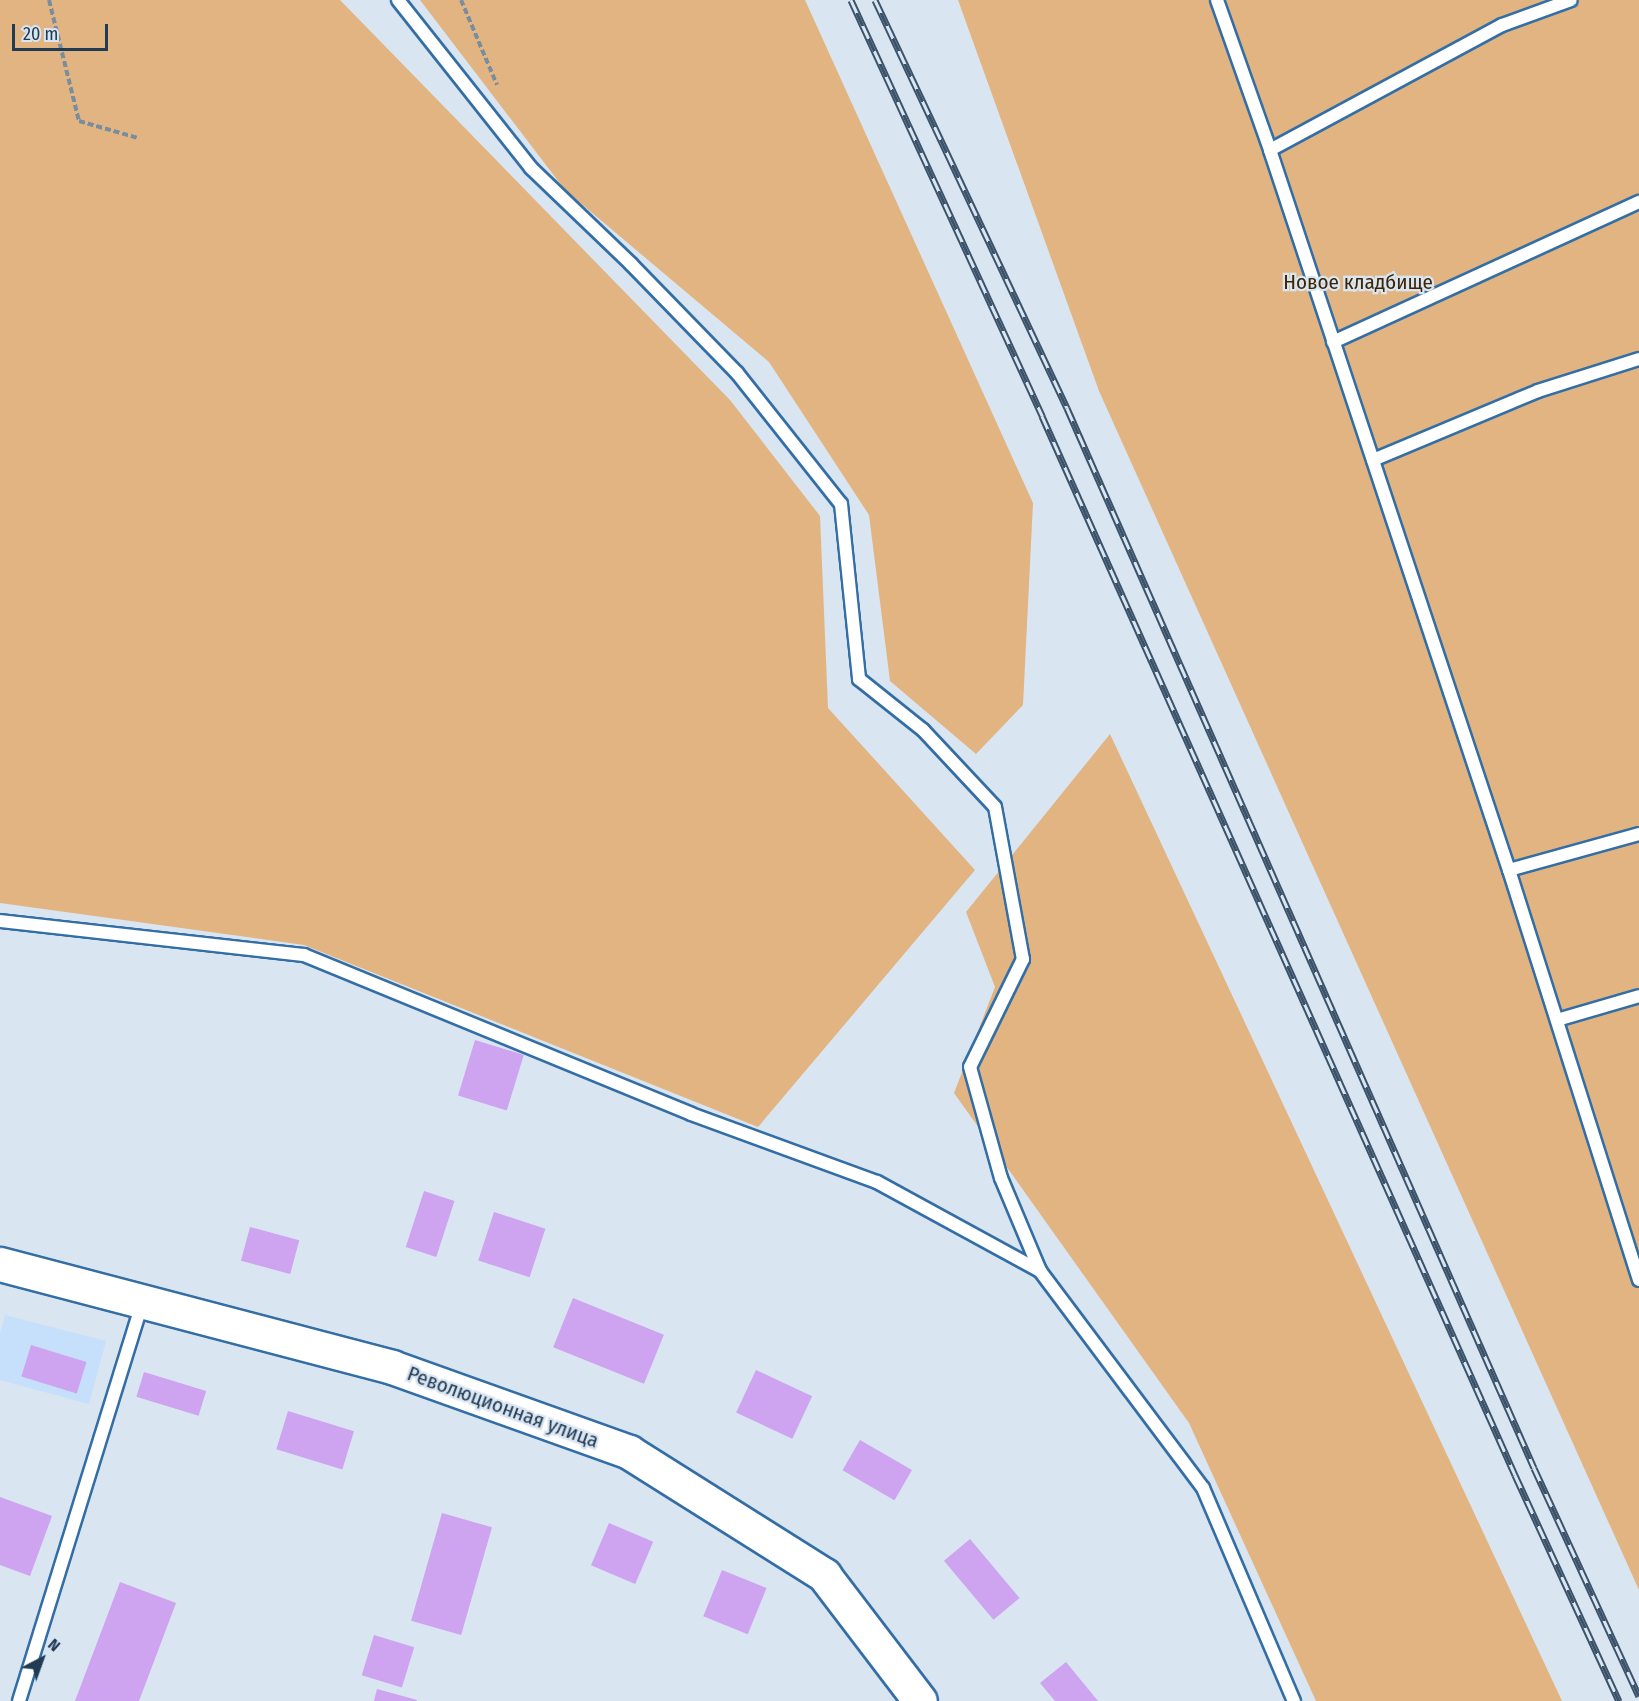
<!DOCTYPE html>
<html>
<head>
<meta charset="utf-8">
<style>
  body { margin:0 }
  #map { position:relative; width:1639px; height:1701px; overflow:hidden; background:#d9e5f1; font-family:"Fira Sans Condensed",sans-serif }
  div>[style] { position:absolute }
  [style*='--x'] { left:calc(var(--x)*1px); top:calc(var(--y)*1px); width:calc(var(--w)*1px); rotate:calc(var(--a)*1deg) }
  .built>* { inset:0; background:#c6e0fb }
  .green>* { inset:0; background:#e1b482 }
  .building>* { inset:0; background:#cea3f0; transform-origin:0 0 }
  .path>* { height:4px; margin-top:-2px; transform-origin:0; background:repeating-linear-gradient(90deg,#7a8d9f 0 6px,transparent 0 9px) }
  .roads { filter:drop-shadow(2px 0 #336ea5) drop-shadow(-2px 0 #336ea5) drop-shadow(0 2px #336ea5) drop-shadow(0 -2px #336ea5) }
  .lane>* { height:12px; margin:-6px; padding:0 6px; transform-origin:6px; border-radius:6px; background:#fff }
  .secondary>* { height:33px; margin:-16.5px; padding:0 16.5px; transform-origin:16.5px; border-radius:16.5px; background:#fff }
  .rail>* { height:7px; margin-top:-3.5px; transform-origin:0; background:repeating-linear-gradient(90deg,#d9e5f1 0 14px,#3b536a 0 28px); box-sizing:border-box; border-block:2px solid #3b536a }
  span { translate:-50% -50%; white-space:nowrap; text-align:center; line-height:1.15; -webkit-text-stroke:4.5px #d9e5f1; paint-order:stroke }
  .park-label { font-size:21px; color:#3d2504 }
  .street-label { font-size:21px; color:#223b54 }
  .north { position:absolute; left:12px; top:1629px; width:60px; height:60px; -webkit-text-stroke:4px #d9e5f1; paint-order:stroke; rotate:41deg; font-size:16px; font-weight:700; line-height:24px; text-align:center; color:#223b54 }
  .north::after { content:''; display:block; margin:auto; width:21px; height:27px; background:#223b54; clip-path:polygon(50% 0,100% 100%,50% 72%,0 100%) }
  .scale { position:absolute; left:12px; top:24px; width:96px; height:27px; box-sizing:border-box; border:3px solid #223b54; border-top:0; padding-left:8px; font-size:18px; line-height:21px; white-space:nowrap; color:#223b54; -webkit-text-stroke:4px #d9e5f1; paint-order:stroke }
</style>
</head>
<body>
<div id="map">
  <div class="built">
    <div style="clip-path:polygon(5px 1315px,106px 1341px,89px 1404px,0 1380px,0 1334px)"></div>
  </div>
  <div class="green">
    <div style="clip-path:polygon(0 0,340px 0,730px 400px,820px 516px,828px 708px,975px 870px,758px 1127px,304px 945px,0 903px)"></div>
    <div style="clip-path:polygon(420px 0,805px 0,1033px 503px,1023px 705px,976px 754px,890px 681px,869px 515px,769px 362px,565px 190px)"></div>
    <div style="clip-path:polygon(958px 0,1639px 0,1639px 1590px,1099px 391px)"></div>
    <div style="clip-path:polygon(1110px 734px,1562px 1701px,1316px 1701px,1189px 1423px,954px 1093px,995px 987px,966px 912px)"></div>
  </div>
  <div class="building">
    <div style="left:475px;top:1040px;width:51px;height:58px;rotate:17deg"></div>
    <div style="left:424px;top:1191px;width:32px;height:59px;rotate:18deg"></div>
    <div style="left:494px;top:1212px;width:54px;height:51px;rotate:18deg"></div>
    <div style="left:250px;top:1227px;width:51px;height:35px;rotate:15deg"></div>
    <div style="left:573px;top:1298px;width:98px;height:53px;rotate:22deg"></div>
    <div style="left:31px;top:1345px;width:58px;height:33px;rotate:17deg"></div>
    <div style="left:756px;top:1370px;width:62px;height:47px;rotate:25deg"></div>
    <div style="left:144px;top:1372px;width:65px;height:26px;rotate:17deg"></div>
    <div style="left:288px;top:1411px;width:69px;height:40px;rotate:17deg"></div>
    <div style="left:860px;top:1440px;width:60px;height:35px;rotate:30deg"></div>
    <div style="clip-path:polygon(0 1497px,52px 1516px,30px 1576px,0 1565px)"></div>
    <div style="left:442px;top:1513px;width:52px;height:112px;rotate:16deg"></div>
    <div style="left:609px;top:1523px;width:48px;height:46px;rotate:23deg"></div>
    <div style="left:970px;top:1539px;width:77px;height:34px;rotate:50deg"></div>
    <div style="left:722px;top:1570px;width:48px;height:50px;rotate:22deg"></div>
    <div style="clip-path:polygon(120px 1582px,176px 1603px,139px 1701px,75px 1701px)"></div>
    <div style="left:374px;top:1635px;width:42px;height:42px;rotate:17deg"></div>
    <div style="clip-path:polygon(1066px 1662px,1098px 1701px,1055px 1701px,1040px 1683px)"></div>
    <div style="clip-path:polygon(377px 1689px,417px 1700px,417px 1701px,374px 1701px)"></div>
  </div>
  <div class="path">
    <div style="--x:49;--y:0;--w:125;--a:76.1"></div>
    <div style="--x:79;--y:121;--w:61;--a:16.1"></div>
    <div style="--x:461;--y:0;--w:92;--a:67"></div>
  </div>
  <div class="roads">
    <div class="lane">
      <div style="--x:398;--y:0;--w:214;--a:51.6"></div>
      <div style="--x:531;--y:168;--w:139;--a:43.8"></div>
      <div style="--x:631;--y:264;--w:152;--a:45.8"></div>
      <div style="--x:737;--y:373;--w:167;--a:51.6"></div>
      <div style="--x:841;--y:504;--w:176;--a:84.1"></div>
      <div style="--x:859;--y:679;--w:82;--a:38.6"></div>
      <div style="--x:923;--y:730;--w:105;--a:46.9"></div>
      <div style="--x:995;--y:807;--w:155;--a:79.6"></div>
      <div style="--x:1023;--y:959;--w:120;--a:116.1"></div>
      <div style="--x:970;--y:1067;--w:115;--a:74.4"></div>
      <div style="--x:1001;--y:1178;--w:101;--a:67.2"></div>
      <div style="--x:1217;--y:0;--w:159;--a:70.5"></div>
      <div style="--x:1270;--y:150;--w:759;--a:71.64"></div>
      <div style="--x:1509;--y:870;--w:430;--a:72.4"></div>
      <div style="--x:1270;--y:150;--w:264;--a:-28.3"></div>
      <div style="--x:1502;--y:25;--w:73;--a:-19.9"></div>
      <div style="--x:1333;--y:342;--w:337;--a:-24.6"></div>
      <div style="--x:1373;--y:460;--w:179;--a:-22.7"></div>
      <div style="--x:1538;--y:391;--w:106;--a:-17.6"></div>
      <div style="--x:1509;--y:870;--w:135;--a:-15.5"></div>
      <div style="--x:0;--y:921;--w:306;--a:6.4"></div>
      <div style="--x:304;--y:955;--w:418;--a:22.3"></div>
      <div style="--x:691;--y:1114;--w:198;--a:20.1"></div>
      <div style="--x:877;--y:1182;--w:186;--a:28.6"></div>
      <div style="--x:1040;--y:1271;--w:271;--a:53.1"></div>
      <div style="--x:1203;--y:1488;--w:232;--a:66.9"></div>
      <div style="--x:1557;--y:1020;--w:85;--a:-16.3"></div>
      <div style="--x:19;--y:1701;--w:417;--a:-72.8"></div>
    </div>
    <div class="secondary">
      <div style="--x:0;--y:1264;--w:405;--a:14.7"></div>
      <div style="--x:392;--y:1367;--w:252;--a:19.7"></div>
      <div style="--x:629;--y:1452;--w:231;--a:32.2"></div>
      <div style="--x:824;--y:1575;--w:158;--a:52.7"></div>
    </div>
  </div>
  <div class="rail">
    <div style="--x:851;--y:0;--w:458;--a:65.3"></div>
    <div style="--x:1042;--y:416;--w:1160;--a:65.93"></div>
    <div style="--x:1515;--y:1475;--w:249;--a:65.3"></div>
    <div style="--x:875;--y:0;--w:451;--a:64.8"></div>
    <div style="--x:1067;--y:408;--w:1158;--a:66.22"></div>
    <div style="--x:1534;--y:1468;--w:251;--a:65.3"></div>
  </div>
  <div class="park-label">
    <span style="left:1358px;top:282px">Новое кладбище</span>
  </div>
  <div class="street-label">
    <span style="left:503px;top:1407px;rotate:20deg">Революционная улица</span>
  </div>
  <div class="north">N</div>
  <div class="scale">20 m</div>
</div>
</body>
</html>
